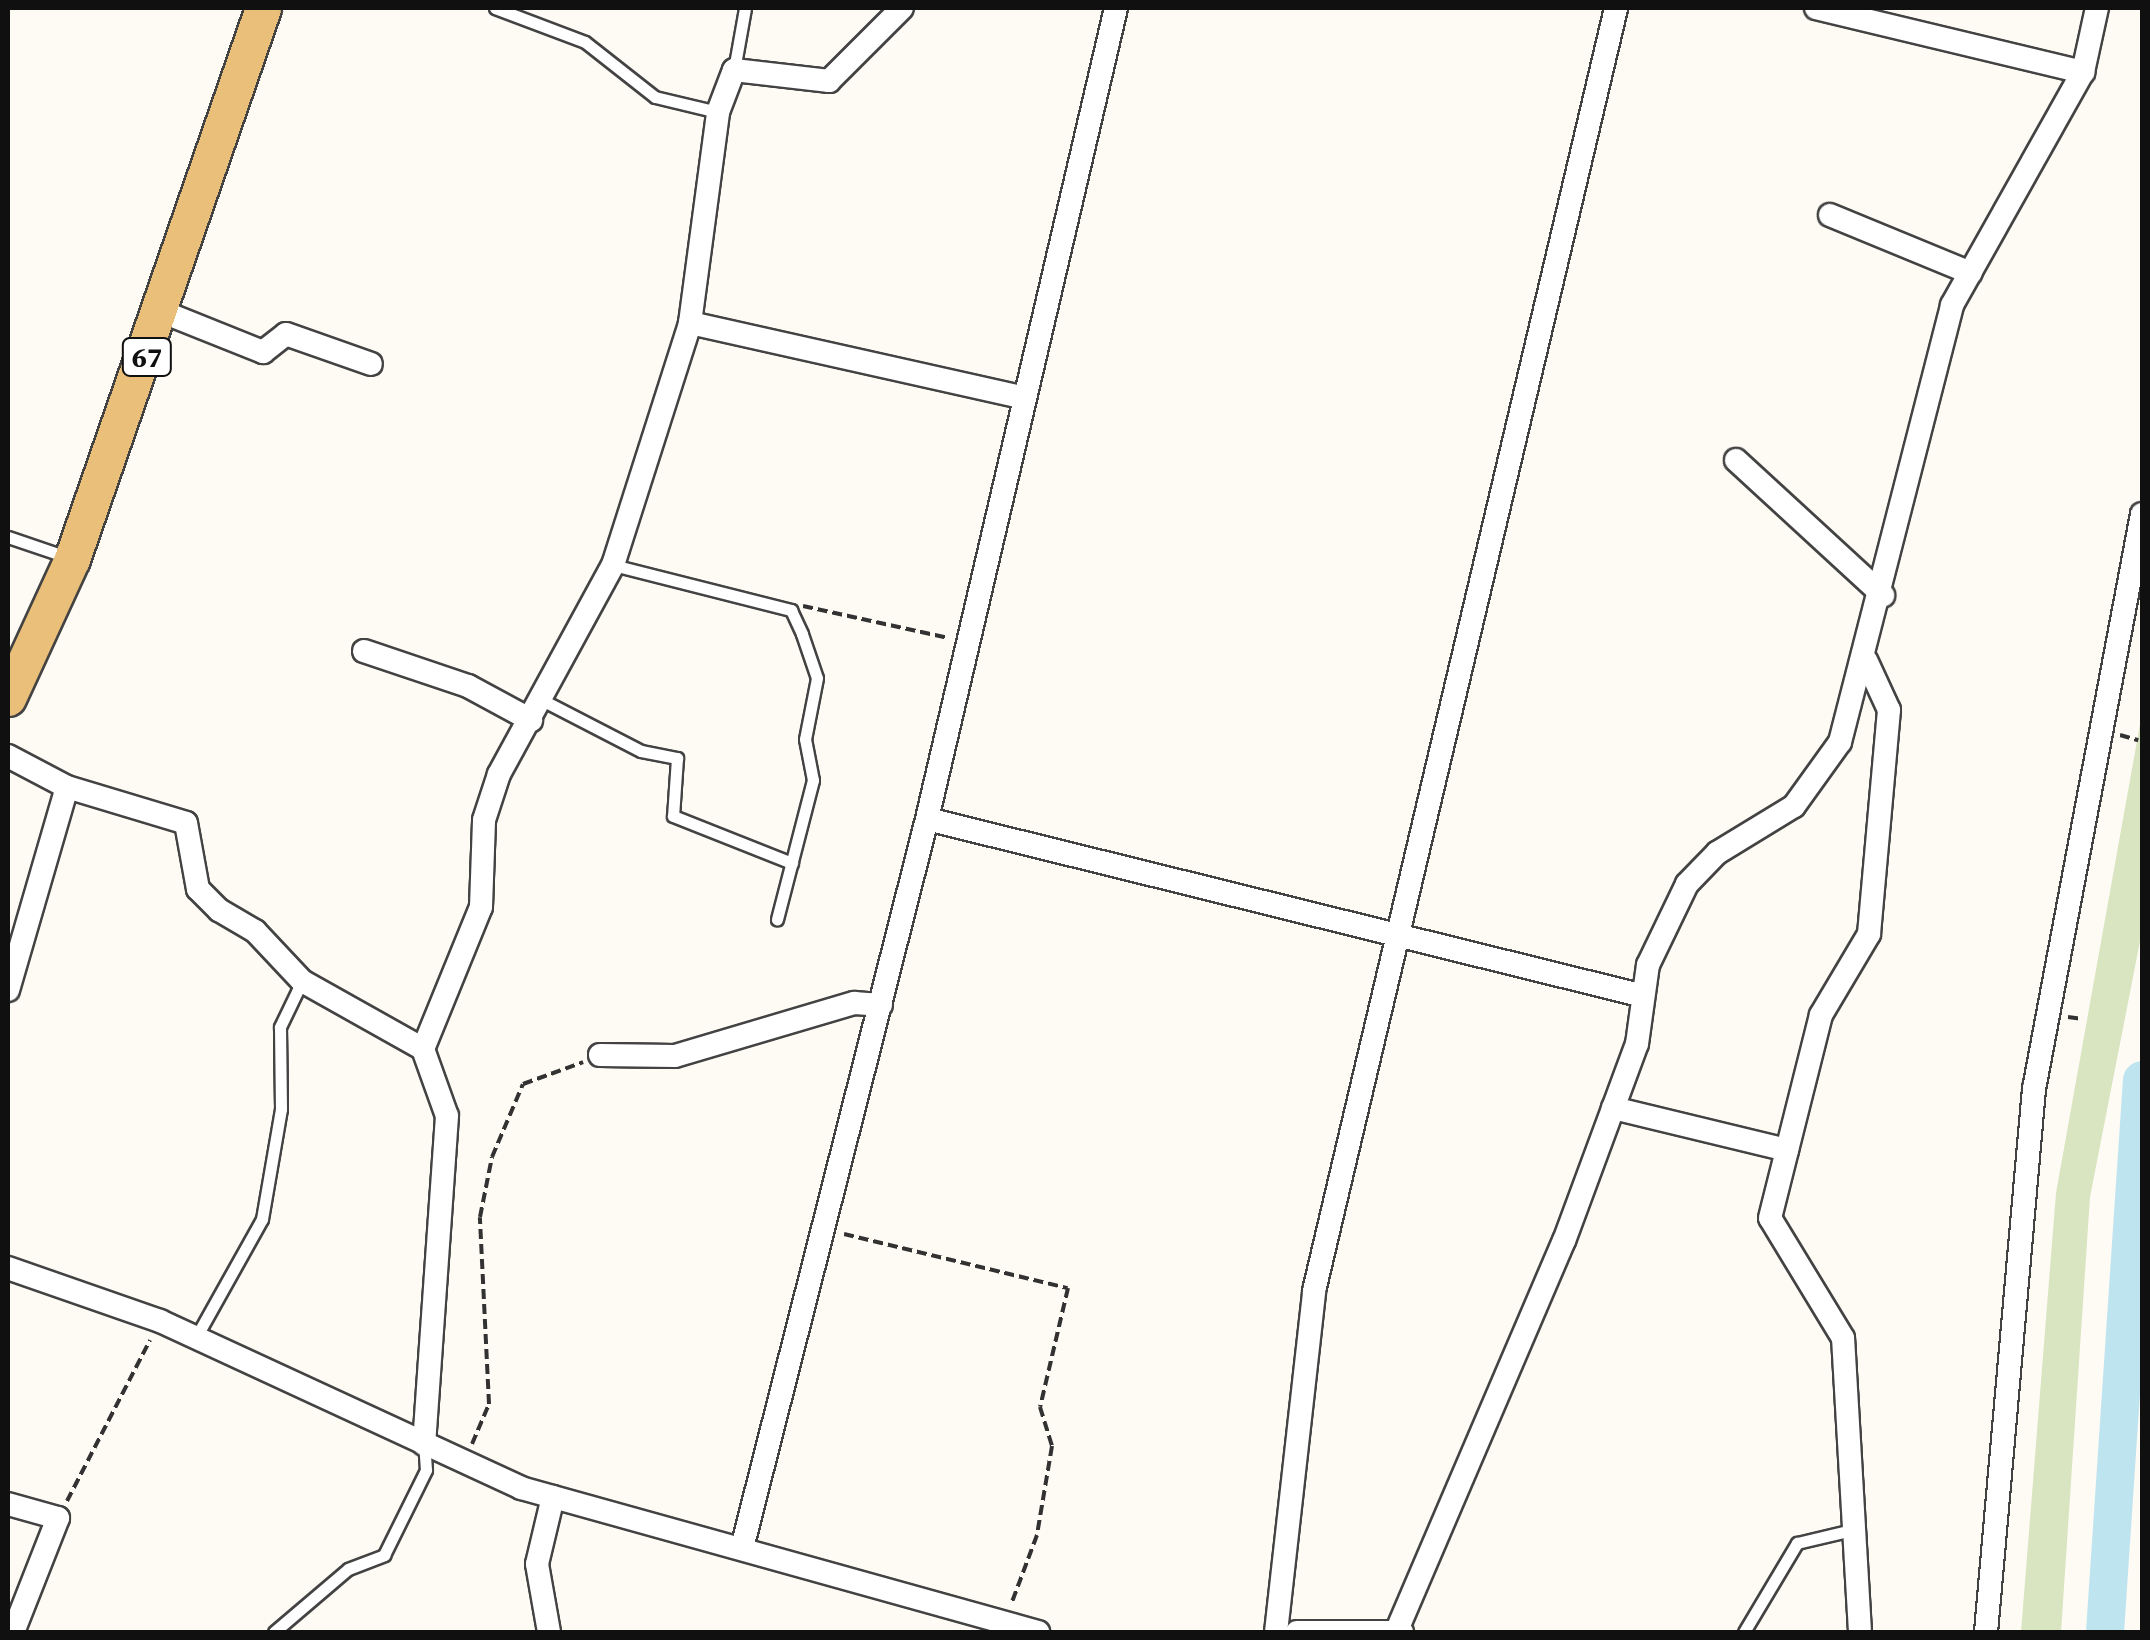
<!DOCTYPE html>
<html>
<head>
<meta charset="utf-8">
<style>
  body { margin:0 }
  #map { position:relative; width:2150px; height:1640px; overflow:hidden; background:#fefaf4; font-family:"Source Serif 4",serif }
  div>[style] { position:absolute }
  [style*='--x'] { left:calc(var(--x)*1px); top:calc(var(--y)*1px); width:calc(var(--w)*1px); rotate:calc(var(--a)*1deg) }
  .green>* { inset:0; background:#d8e5c0 }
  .river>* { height:38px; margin:-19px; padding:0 19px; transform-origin:19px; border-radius:19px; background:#bee4f0 }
  .path>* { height:4px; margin-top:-2px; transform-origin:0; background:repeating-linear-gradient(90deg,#323232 0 10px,transparent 0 15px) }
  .roads { filter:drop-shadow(2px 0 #434343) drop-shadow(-2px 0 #434343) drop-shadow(0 2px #434343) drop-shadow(0 -2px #434343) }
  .service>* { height:11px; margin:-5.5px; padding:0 5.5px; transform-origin:5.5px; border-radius:5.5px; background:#fff }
  .minor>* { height:22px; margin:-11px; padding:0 11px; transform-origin:11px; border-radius:11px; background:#fff }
  .primary>* { height:35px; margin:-17.5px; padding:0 17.5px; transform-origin:17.5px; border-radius:17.5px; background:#e9bf79 }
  span { translate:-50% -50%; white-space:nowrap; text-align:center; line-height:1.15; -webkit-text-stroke:10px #fff; paint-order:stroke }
  .shield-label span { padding:2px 8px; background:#fff; border:2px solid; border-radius:8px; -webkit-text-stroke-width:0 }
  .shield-label { font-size:28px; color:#101010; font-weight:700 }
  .frame { position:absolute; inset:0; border:10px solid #101010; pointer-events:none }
</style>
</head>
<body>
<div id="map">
  <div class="green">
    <div style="clip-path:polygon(2142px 713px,2142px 931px,2090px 1197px,2061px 1632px,2021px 1632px,2056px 1193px)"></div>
  </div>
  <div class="river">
    <div style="--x:2105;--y:1632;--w:553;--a:-86.17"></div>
  </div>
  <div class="path">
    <div style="--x:803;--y:606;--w:149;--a:12.4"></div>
    <div style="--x:2120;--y:735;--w:19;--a:16"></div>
    <div style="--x:2068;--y:1017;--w:15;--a:8"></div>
    <div style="--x:844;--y:1234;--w:230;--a:13.6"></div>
    <div style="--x:1068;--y:1288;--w:122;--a:103.2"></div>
    <div style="--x:1040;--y:1407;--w:41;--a:72.9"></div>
    <div style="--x:1052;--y:1446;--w:90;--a:99.6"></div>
    <div style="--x:1037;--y:1535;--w:72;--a:110.5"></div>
    <div style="--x:472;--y:1444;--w:43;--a:-67"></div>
    <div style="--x:489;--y:1404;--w:187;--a:-92.8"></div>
    <div style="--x:480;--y:1217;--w:61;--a:-78.7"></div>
    <div style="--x:492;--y:1157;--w:79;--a:-67"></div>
    <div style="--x:523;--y:1084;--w:64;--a:-20.1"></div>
    <div style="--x:67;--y:1501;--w:181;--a:-62.7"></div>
  </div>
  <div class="roads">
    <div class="service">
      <div style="--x:495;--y:8;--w:96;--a:20.7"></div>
      <div style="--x:585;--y:42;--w:89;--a:38.2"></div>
      <div style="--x:655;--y:97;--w:65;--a:13.4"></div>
      <div style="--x:734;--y:70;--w:63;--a:-79.9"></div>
      <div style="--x:8;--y:537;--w:65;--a:18.7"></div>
      <div style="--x:613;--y:565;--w:184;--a:14.2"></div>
      <div style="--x:791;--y:610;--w:26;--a:65"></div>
      <div style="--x:802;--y:634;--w:46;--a:71.2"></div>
      <div style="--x:817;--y:678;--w:62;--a:101.1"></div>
      <div style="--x:805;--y:739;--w:42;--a:79"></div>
      <div style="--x:813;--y:780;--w:144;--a:104.5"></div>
      <div style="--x:544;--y:701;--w:109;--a:27.3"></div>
      <div style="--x:641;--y:751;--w:37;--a:11"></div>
      <div style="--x:677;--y:758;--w:58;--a:93.9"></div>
      <div style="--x:673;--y:816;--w:128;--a:21.6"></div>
      <div style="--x:195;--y:1339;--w:137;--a:-60.8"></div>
      <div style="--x:262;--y:1219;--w:112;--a:-80.2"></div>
      <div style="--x:281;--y:1109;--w:82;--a:-90.7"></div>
      <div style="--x:280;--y:1027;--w:51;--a:-64.4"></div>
      <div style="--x:274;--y:1632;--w:97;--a:-40.4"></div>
      <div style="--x:348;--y:1569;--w:39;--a:-21"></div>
      <div style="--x:384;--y:1555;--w:95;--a:-63.7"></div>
      <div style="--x:426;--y:1470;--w:26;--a:-94"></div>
      <div style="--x:1744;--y:1632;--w:104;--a:-59.2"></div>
      <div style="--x:1797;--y:1543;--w:57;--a:-13.3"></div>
    </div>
    <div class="minor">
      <div style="--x:1816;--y:8;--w:275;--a:13.5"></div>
      <div style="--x:1830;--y:215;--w:152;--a:22.4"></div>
      <div style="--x:163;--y:312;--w:108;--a:21.8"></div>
      <div style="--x:263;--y:352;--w:29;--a:-38"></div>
      <div style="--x:286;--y:334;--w:90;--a:19.4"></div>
      <div style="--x:690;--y:323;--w:343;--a:12.6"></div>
      <div style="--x:1736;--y:460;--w:200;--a:42.6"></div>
      <div style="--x:364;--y:651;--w:110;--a:18.6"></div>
      <div style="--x:468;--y:686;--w:72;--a:28.4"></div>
      <div style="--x:8;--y:756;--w:67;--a:27.7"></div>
      <div style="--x:67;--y:787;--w:124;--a:16.8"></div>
      <div style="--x:186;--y:823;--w:67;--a:79.7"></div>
      <div style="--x:198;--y:889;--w:30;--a:45"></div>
      <div style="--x:219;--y:910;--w:42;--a:30.3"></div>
      <div style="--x:255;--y:931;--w:69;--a:46.8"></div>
      <div style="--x:302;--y:981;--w:139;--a:29.3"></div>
      <div style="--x:423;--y:1049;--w:71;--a:70.3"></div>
      <div style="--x:447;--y:1116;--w:329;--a:94"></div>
      <div style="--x:927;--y:819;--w:734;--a:13.87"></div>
      <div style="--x:8;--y:990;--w:211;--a:-73.8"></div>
      <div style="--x:423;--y:1049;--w:153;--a:-67.8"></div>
      <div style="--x:481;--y:907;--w:87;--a:-88"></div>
      <div style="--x:484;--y:820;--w:48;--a:-71.9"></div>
      <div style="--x:499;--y:774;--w:238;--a:-61.4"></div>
      <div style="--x:613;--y:565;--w:254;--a:-72.3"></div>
      <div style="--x:690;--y:323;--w:213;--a:-82.4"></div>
      <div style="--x:718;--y:112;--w:45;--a:-69.1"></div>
      <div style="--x:734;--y:70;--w:96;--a:6.6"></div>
      <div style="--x:829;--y:81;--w:103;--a:-45"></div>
      <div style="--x:600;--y:1055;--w:75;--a:0.8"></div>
      <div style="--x:675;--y:1056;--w:187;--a:-16.5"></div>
      <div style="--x:854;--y:1003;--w:27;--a:4"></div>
      <div style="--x:1613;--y:1108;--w:179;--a:13.6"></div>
      <div style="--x:8;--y:1268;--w:161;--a:19.2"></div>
      <div style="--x:160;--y:1321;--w:398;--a:24.8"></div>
      <div style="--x:521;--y:1488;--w:537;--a:15.56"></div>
      <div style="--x:8;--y:1504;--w:52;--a:15.6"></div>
      <div style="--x:58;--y:1518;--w:123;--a:111.5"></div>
      <div style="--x:742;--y:1548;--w:752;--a:-75.76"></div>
      <div style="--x:927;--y:819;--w:833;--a:-76.88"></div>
      <div style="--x:1397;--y:1630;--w:423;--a:-66.8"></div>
      <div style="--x:1564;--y:1241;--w:210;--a:-69.7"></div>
      <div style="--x:1637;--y:1044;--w:80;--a:-82.1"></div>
      <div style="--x:1648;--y:965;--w:90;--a:-64.3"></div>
      <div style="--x:1687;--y:884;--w:43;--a:-45.9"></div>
      <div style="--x:1717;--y:853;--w:90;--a:-31.4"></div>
      <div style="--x:1794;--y:806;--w:79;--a:-54.3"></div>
      <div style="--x:1840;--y:742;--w:451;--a:-75.6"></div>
      <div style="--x:1952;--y:305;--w:267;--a:-60.7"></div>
      <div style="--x:2083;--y:72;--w:66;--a:-77.7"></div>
      <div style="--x:549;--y:1632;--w:69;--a:-100"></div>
      <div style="--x:537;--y:1564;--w:69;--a:-76.6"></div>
      <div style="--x:1276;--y:1632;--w:343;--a:-83.6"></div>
      <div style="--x:1314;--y:1291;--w:1318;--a:-76.75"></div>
      <div style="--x:1297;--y:1632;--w:105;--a:0"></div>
      <div style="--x:1860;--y:1632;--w:294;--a:-93.3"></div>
      <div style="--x:1843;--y:1338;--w:140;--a:-121.3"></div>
      <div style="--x:1770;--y:1218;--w:209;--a:-75.9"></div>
      <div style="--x:1821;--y:1015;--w:94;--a:-59.3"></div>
      <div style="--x:1869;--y:934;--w:225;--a:-84.9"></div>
      <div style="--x:1889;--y:710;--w:55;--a:-114.7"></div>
      <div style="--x:1986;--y:1632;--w:545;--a:-84.95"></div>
      <div style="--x:2034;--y:1089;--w:585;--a:-79.36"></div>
    </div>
    <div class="primary">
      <div style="--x:8;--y:698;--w:153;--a:-65.3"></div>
      <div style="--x:72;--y:559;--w:583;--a:-70.88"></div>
    </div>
  </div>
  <div class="shield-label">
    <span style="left:147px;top:357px">67</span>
  </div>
  <div class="frame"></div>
</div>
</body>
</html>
